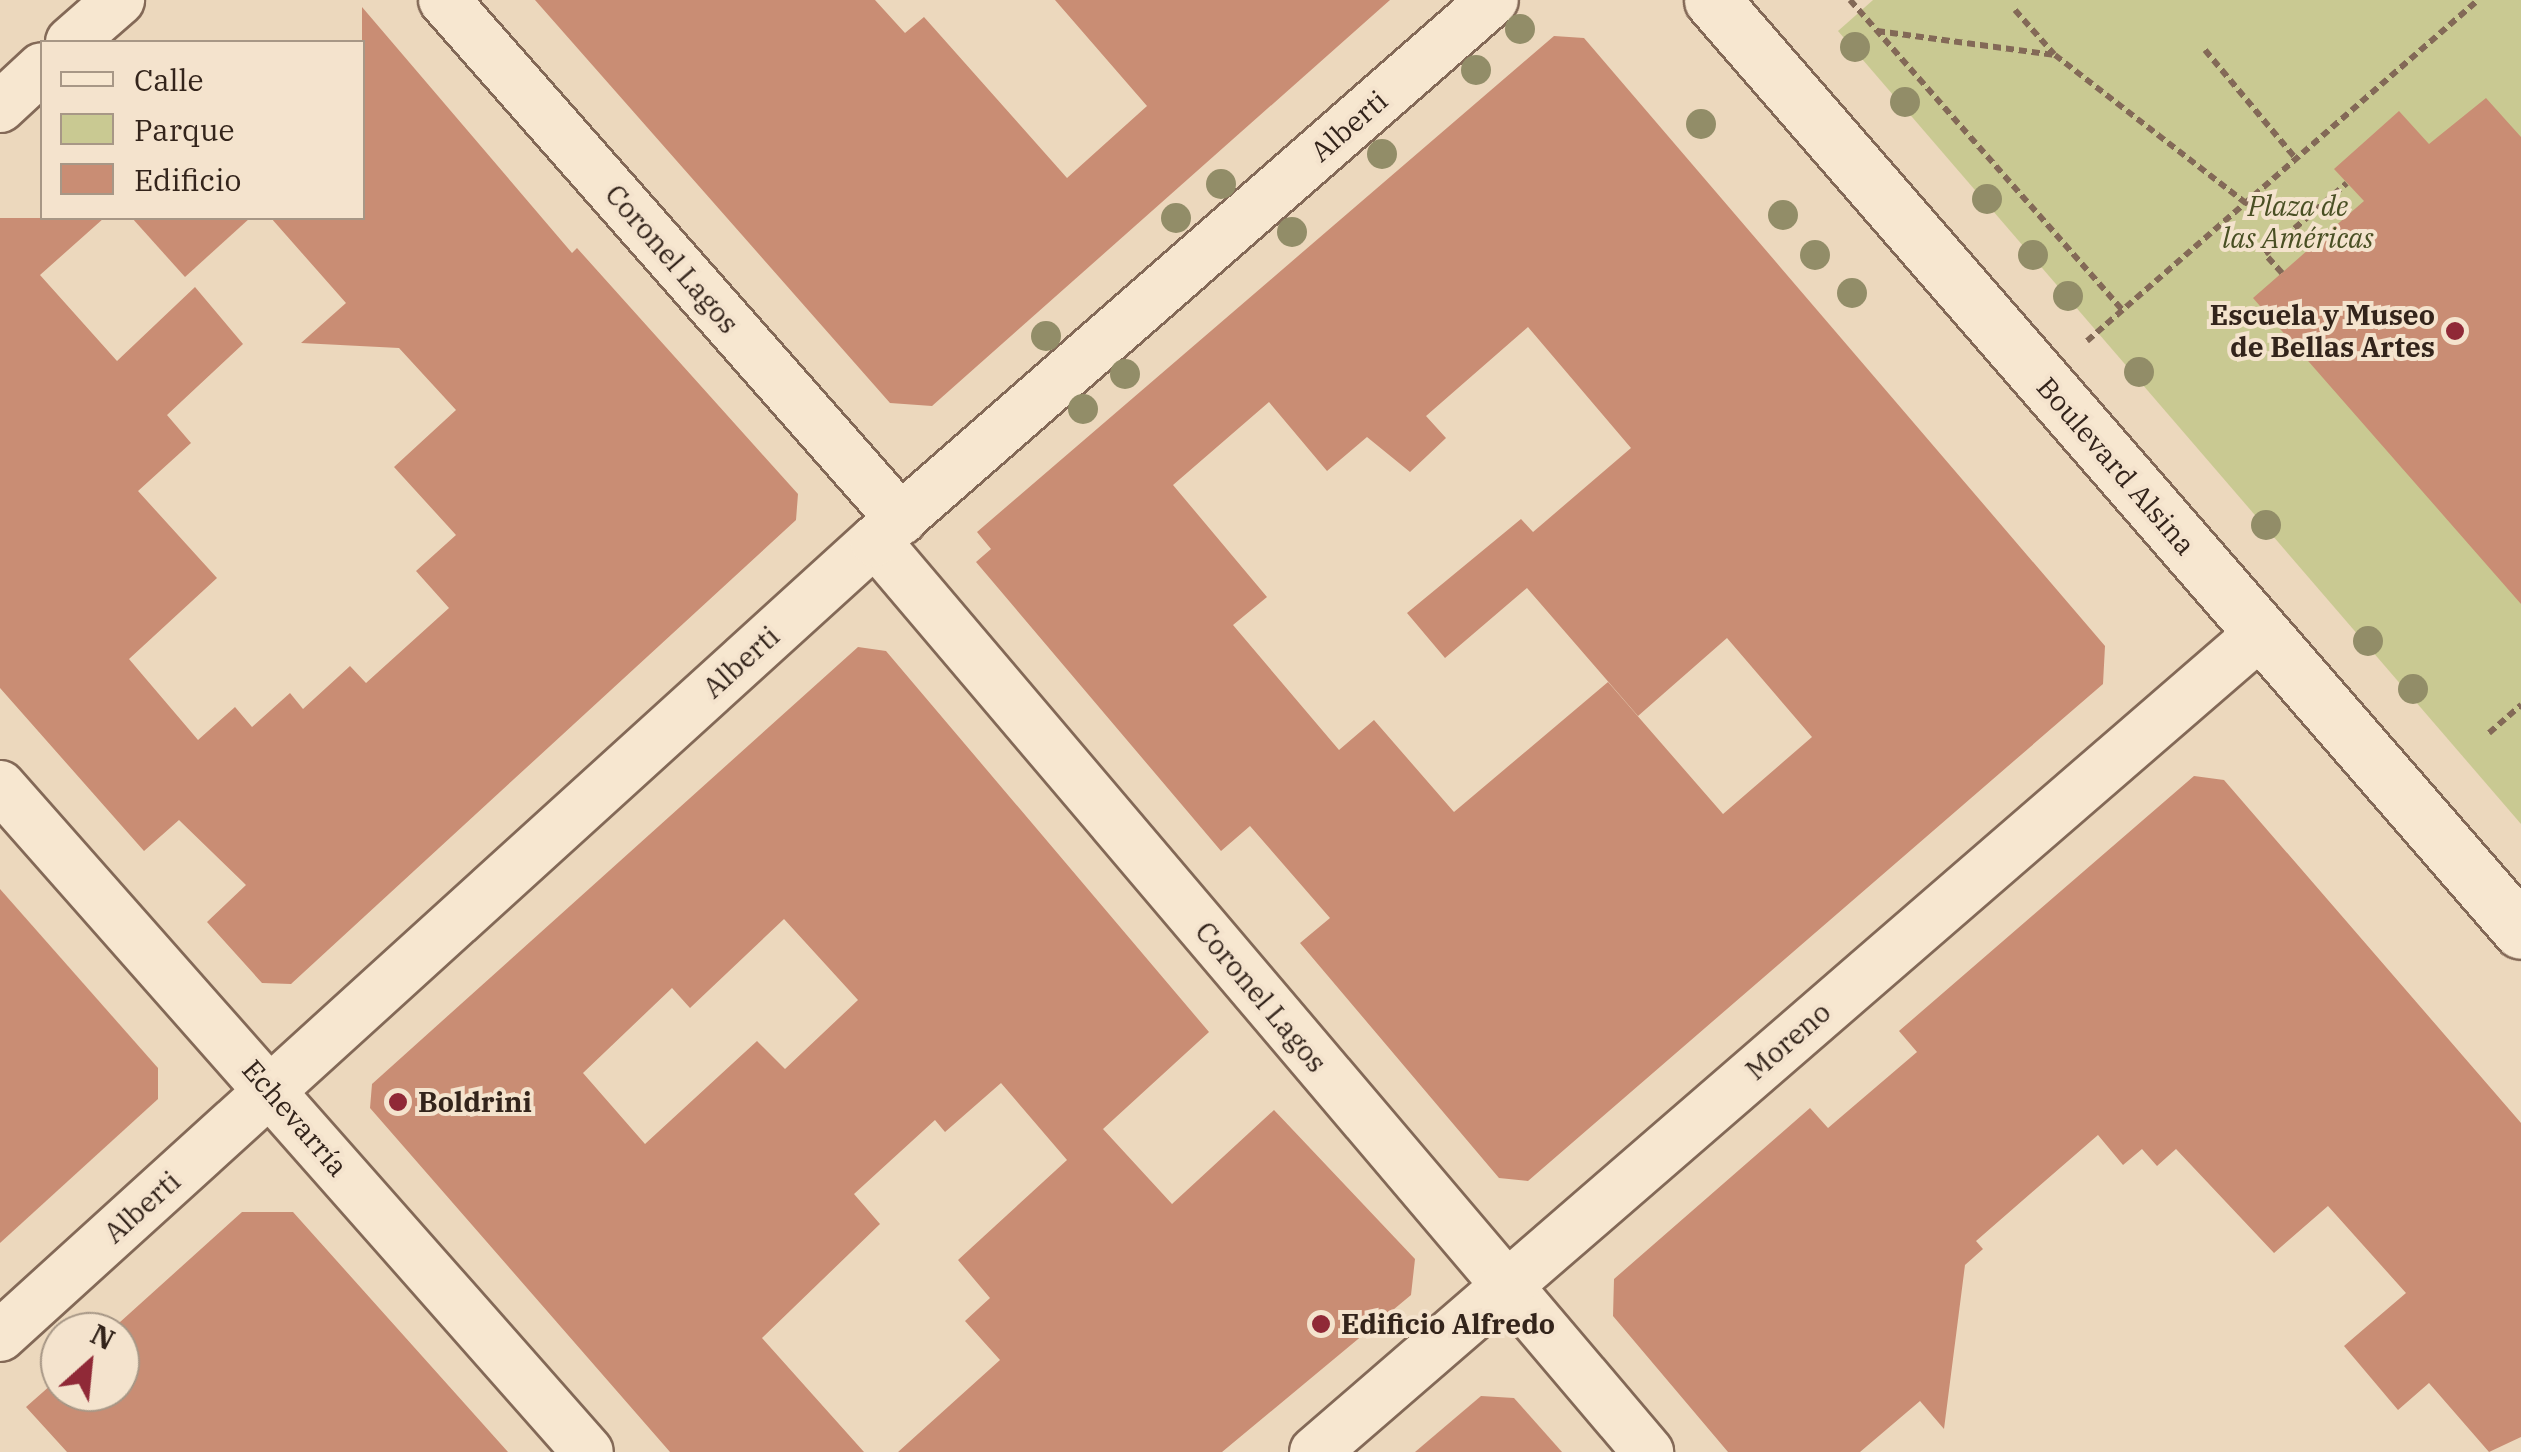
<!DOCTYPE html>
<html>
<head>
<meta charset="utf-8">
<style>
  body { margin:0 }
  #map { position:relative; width:2521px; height:1452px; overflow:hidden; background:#ecd8bd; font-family:"IBM Plex Serif",serif }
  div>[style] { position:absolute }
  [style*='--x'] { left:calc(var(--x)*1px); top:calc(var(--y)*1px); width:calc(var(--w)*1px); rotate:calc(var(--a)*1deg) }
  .green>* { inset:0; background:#c9c992 }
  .building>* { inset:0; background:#c98d74 }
  .path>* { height:6px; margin-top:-3px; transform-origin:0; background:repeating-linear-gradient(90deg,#836957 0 8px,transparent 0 13px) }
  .roads { filter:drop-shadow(2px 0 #836957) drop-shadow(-2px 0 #836957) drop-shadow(0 2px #836957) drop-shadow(0 -2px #836957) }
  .street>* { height:50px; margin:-25px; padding:0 25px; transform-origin:25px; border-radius:25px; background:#f7e7d0 }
  .secondary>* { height:55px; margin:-27.5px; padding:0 27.5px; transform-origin:27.5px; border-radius:27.5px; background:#f7e7d0 }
  .trees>* { width:30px; height:30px; margin:-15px; border-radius:50%; background:#928d68 }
  .dots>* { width:28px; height:28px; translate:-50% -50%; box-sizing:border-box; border:5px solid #f4e3cd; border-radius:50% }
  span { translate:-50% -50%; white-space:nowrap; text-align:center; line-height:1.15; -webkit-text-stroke:8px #f4e3cd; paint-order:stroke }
  .street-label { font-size:28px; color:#33241b }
  .park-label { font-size:28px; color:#494f23; font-style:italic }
  .poi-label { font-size:28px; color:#33241b; font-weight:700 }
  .right { translate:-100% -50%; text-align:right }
  .left { translate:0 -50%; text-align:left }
  .legend { position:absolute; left:40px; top:40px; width:325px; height:180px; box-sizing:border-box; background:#f4e3cd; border:2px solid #a79786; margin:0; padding:12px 18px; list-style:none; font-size:30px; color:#33241b }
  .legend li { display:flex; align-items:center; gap:20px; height:50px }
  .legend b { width:50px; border:2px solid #a79786 }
  .north { position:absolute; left:40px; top:1312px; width:100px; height:100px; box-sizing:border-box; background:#f4e3cd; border:2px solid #a79786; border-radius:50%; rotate:27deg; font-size:28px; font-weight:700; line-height:40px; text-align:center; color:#33241b }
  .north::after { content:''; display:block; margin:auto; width:35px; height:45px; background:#902937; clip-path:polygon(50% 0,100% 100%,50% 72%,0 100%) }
</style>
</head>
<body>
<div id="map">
  <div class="green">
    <div style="clip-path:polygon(1873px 0,2521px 0,2521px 824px,1838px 31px)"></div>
  </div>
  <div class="building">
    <div style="clip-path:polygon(535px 0,875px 0,905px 33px,924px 17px,1067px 178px,1147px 106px,1055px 0,1390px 0,932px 406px,890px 403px)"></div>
    <div style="clip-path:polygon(362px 7px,572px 253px,577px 248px,798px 494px,796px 520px,291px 984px,262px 983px,207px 922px,246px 885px,179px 820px,144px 851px,0 688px,0 218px,104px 218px,40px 275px,117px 361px,195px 287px,243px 344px,167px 415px,191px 443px,138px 491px,217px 578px,129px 659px,198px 740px,235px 707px,252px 727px,290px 693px,303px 709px,350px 666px,366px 683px,449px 608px,416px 571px,456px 535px,394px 467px,456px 410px,399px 348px,301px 343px,346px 303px,271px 218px,362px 218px)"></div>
    <div style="clip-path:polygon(evenodd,1554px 36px,1584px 38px,2105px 646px,2103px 684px,1528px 1181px,1499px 1178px,1300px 943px,1330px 918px,1250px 826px,1221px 851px,976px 562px,991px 549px,977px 532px,1554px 36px,1528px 327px,1631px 448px,1533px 532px,1521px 519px,1407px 613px,1445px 658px,1527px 588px,1638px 716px,1727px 638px,1812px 737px,1723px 814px,1608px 682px,1454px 812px,1374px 720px,1339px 750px,1233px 625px,1267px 597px,1173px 485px,1269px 402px,1327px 471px,1367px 437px,1410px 472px,1446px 438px,1426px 416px,1528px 327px)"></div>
    <div style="clip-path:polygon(2486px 98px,2521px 137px,2521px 604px,2253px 298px,2364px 201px,2334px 169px,2399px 111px,2429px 144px)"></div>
    <div style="clip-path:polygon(132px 218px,250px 218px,185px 277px)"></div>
    <div style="clip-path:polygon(evenodd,858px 647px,886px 651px,1209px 1032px,1103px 1129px,1172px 1204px,1274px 1110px,1415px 1259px,1411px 1295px,1222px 1452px,898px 1452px,1000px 1360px,965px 1321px,990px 1298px,958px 1260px,1067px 1160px,1001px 1083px,945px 1132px,935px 1120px,854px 1194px,880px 1224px,762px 1338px,864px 1452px,670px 1452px,370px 1108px,372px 1084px,858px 647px,784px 919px,858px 1000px,785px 1069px,757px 1041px,645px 1144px,583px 1073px,672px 988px,690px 1008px,784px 919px)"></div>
    <div style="clip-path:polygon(2194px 776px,2224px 780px,2521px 1123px,2521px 1437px,2489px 1452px,2429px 1383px,2398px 1410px,2344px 1346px,2406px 1293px,2328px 1206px,2274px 1253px,2176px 1149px,2157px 1166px,2142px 1149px,2123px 1165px,2098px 1135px,1976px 1241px,1983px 1249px,1965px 1265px,1944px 1429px,1920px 1401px,1860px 1452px,1728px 1452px,1613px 1316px,1614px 1279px,1810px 1108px,1828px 1128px,1917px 1052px,1899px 1031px)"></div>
    <div style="clip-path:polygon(0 889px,158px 1068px,158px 1099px,0 1243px)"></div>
    <div style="clip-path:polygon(242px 1212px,293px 1212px,508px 1452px,67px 1452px,26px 1407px,60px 1377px,60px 1392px,120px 1392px,120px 1332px,109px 1332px)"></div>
    <div style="clip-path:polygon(1481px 1396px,1514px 1398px,1562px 1452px,1415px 1452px)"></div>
  </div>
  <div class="path">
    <div style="--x:1850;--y:0;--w:414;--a:48.7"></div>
    <div style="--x:2015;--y:10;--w:59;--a:48.4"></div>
    <div style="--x:1877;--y:31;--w:180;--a:7.7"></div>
    <div style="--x:2055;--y:55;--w:242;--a:37.8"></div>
    <div style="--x:2205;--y:50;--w:142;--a:50.1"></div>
    <div style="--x:2282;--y:273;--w:25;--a:-132"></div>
    <div style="--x:2265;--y:254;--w:108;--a:-40.9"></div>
    <div style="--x:2087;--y:341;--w:519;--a:-41.09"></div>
    <div style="--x:2489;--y:733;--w:43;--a:-41.2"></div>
  </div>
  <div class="roads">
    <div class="street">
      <div style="--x:444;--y:0;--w:692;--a:48.63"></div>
      <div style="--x:71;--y:42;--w:64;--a:-41.2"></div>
      <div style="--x:0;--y:107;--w:57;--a:-42.9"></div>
      <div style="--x:875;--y:541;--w:1195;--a:49.68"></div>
      <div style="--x:0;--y:786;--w:888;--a:48.56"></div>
      <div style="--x:0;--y:1336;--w:1182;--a:-42.26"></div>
      <div style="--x:875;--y:541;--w:821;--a:-41.2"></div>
      <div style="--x:1315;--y:1452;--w:1253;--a:-40.89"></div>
    </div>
    <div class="secondary">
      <div style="--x:1712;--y:0;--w:1233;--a:49.01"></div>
    </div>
  </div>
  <div class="trees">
    <div style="left:1520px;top:29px"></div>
    <div style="left:1855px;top:47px"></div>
    <div style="left:1476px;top:70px"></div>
    <div style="left:1905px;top:102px"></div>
    <div style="left:1701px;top:124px"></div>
    <div style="left:1382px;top:154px"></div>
    <div style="left:1221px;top:184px"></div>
    <div style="left:1987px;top:199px"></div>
    <div style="left:1783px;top:215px"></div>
    <div style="left:1176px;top:218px"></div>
    <div style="left:1292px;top:232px"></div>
    <div style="left:1815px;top:255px"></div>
    <div style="left:2033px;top:255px"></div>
    <div style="left:1852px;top:293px"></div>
    <div style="left:2068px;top:296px"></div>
    <div style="left:1046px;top:336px"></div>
    <div style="left:2139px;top:372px"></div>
    <div style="left:1125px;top:374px"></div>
    <div style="left:1083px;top:409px"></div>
    <div style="left:2266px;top:525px"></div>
    <div style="left:2368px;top:641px"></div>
    <div style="left:2413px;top:689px"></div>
  </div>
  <div class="dots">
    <div style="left:2455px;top:331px;background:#902937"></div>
    <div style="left:398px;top:1102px;background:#902937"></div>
    <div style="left:1321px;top:1324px;background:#902937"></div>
  </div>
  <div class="street-label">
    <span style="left:1349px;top:126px;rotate:-41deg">Alberti</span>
    <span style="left:672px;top:259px;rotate:49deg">Coronel Lagos</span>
    <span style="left:2116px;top:466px;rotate:49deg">Boulevard Alsina</span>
    <span style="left:741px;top:662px;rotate:-42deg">Alberti</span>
    <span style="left:1261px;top:997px;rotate:50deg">Coronel Lagos</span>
    <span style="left:1788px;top:1041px;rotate:-41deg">Moreno</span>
    <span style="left:295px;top:1118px;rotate:49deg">Echevarría</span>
    <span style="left:142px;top:1207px;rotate:-42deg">Alberti</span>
  </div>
  <div class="park-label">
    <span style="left:2298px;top:222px">Plaza de<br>las Américas</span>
  </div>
  <div class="poi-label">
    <span class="right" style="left:2435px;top:331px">Escuela y Museo<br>de Bellas Artes</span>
    <span class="left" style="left:418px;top:1102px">Boldrini</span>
    <span class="left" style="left:1341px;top:1324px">Edificio Alfredo</span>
  </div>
  <ul class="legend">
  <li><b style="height:12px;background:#f7e7d0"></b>Calle</li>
  <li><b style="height:28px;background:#c9c992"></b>Parque</li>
  <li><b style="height:28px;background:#c98d74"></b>Edificio</li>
  </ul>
  <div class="north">N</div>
</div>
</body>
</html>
